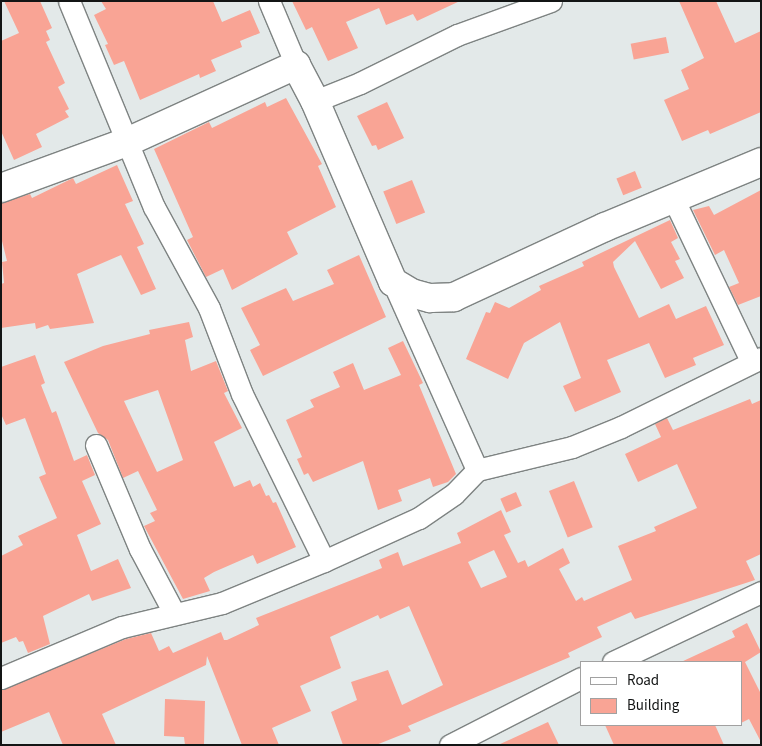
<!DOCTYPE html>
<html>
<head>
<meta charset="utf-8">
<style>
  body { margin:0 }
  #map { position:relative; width:762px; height:746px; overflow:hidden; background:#e3e9e9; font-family:"Source Sans 3",sans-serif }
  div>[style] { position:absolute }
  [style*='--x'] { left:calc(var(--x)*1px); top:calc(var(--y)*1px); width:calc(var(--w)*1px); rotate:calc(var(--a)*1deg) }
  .building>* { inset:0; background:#f9a495; transform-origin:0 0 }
  .roads { filter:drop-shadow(1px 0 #7e8382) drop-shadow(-1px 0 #7e8382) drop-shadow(0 1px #7e8382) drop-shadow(0 -1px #7e8382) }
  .street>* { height:21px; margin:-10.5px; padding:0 10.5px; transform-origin:10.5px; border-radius:10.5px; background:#fff }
  .secondary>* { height:28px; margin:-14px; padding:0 14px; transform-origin:14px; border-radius:14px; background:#fff }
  span { translate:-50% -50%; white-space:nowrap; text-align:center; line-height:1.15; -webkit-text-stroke:4px #fff; paint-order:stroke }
  .frame { position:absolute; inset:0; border:2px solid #131515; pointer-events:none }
  .legend { position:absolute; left:580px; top:661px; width:162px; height:65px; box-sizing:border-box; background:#fff; border:1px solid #a1a1a1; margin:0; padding:6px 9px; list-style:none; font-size:15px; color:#131515 }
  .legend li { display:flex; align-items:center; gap:10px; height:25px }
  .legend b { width:25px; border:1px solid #a1a1a1 }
</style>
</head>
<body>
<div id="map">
  <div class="building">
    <div style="clip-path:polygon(4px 1px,40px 1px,52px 28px,46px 31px,50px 40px,46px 42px,65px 83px,58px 87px,69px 109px,65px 111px,69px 117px,36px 134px,42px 147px,14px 160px,1px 131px,1px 41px,19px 33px)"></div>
    <div style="clip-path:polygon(101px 1px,213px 1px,222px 22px,250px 10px,260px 33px,240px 41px,242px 47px,211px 60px,216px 71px,200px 78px,199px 74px,140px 100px,124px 61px,114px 65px,105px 45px,108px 44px,94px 15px,106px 9px)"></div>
    <div style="clip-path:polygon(292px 1px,460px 1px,417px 21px,413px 14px,386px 25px,379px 8px,346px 22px,358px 48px,328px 61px,312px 27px,306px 30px)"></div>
    <div style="clip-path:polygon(679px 1px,716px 1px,735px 43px,761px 31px,761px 112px,710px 134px,708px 130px,682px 141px,664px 100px,689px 89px,681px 70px,704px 58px)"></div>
    <div style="left:666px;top:37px;width:16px;height:36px;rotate:79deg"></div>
    <div style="clip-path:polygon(286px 98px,322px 164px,318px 166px,336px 207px,287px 232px,298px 254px,232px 290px,223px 269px,206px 277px,187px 240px,193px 237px,154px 149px,209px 122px,212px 128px,265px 102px,267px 107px)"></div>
    <div style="clip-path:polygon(387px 102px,404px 138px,378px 150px,376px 145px,372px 146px,357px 116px)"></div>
    <div style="clip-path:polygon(117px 165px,133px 201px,125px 204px,144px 244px,137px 247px,156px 289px,141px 295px,121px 255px,77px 274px,94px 323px,50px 329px,48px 325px,36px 329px,35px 323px,1px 328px,1px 284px,4px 283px,2px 262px,7px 261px,1px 237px,1px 203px,30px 194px,32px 198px,73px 178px,76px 184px)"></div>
    <div style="left:635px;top:171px;width:18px;height:20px;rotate:68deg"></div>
    <div style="left:412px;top:180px;width:35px;height:31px;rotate:68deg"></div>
    <div style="clip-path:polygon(761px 190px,761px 296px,738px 305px,729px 287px,739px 283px,724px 250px,715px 255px,693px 210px,709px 206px,714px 215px)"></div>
    <div style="clip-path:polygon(670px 220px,678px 238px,671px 242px,680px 259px,675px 261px,684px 278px,661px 289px,635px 241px,613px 262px,614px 267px,639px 318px,669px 304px,676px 319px,706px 306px,724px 345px,693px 358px,696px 365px,665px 378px,649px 343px,607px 360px,621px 392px,575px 412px,563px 386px,581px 378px,560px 322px,524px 343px,508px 379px,466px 359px,486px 312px,490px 313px,495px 302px,509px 308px,541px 290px,539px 286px,584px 266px,582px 262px)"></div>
    <div style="clip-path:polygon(359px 255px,386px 317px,263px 376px,250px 350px,260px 345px,241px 308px,286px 288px,293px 301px,334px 284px,327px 270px)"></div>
    <div style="clip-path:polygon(evenodd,189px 322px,193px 337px,185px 340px,191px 371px,216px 361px,228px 391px,224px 393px,242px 428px,214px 442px,234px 487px,250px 480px,253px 487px,260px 483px,266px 496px,269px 495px,273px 503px,276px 502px,296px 547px,257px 564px,253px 555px,214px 572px,204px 578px,210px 591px,183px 599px,144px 526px,155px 521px,150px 513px,157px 510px,138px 471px,123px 478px,108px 440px,98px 433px,64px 362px,103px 346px,150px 334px,149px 330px,189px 322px,158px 390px,183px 460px,157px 472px,124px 401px,158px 390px)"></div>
    <div style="clip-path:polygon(403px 341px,423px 383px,419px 385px,456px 474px,448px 482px,433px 487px,430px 478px,398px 490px,402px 501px,378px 510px,363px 461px,313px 482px,308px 473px,304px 475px,297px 459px,302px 457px,286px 420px,314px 407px,310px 400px,340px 387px,333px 372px,353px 363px,364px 390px,401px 375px,388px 348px)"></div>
    <div style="clip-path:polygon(35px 355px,45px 383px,41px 385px,52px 413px,56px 411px,74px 461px,87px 455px,95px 475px,82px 481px,101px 524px,77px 535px,91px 571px,118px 559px,131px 588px,92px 601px,89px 594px,43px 616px,50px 644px,28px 653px,23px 641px,19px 642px,16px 637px,1px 643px,1px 556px,23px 545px,18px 536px,57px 518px,39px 477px,46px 474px,25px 418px,6px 425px,1px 414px,1px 367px)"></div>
    <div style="clip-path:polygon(evenodd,750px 399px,752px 404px,761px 400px,761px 554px,746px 561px,755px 580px,635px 619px,631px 612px,597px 627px,602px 637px,568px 653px,570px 657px,408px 726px,411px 731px,376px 745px,343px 745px,331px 712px,357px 700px,351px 682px,388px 670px,402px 705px,443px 685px,409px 606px,380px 619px,378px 615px,330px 637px,341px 668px,300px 686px,311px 711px,272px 728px,279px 745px,242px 745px,207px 656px,206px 665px,102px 714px,116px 745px,63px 745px,49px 712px,1px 732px,1px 690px,126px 639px,151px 633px,159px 651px,169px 646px,173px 653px,221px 632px,224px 640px,227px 640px,259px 625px,256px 618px,382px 568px,379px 560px,398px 552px,403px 566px,461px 543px,457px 533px,501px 510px,511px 532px,504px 535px,518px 563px,525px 560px,528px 567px,563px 548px,570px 563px,559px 569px,576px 601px,582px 597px,584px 601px,632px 580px,618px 546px,656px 531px,654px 527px,697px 508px,677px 464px,638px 482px,625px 454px,661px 437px,655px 424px,667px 418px,673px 430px,750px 399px,494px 550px,507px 577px,481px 588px,468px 562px,494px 550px)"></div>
    <div style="left:574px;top:481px;width:50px;height:27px;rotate:68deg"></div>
    <div style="left:516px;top:492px;width:15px;height:17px;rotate:67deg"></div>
    <div style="clip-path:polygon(747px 623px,761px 652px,745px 662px,761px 694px,761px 742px,749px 719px,741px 723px,741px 662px,681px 662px,735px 637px,732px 631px)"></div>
    <div style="clip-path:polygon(165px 699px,205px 701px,204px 745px,185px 745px,184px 737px,164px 736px)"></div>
    <div style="clip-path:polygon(548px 722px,559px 745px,498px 745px)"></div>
    <div style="clip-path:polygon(605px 725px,715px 725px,724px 745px,614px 745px)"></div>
  </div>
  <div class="roads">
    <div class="street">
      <div style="--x:69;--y:1;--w:223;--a:67.6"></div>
      <div style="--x:154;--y:207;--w:115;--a:61.4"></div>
      <div style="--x:209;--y:308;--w:92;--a:69"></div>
      <div style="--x:242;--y:394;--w:186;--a:63.8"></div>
      <div style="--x:269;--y:1;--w:69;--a:67.1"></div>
      <div style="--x:315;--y:101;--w:48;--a:-21.8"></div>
      <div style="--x:360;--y:83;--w:108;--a:-26.3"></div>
      <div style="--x:457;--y:35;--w:100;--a:-19.9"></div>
      <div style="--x:673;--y:198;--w:181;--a:64.4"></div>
      <div style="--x:393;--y:282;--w:206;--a:65.9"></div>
      <div style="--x:96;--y:445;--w:113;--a:67.1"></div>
      <div style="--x:140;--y:549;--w:72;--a:62"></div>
      <div style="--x:613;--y:662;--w:164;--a:-25.3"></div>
      <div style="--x:1;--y:678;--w:131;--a:-22.9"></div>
      <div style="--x:122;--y:627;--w:103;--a:-13.5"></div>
      <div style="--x:222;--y:603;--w:110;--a:-22.4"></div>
      <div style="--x:324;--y:561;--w:104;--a:-24.4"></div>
      <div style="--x:419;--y:518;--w:42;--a:-34.4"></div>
      <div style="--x:454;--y:494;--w:33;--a:-46"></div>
      <div style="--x:477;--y:470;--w:98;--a:-13.6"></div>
      <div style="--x:572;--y:447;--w:53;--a:-22.2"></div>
      <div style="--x:621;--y:427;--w:156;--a:-26.2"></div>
      <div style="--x:450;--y:745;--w:147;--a:-27.1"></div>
    </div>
    <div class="secondary">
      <div style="--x:1;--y:188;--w:134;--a:-20.1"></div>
      <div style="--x:127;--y:142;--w:186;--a:-24.5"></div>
      <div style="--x:296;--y:65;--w:41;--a:62.2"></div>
      <div style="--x:315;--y:101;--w:197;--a:66.7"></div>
      <div style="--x:393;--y:282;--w:21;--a:31"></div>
      <div style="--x:411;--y:293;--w:20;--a:15"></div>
      <div style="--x:430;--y:298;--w:24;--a:-2"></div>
      <div style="--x:454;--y:297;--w:166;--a:-24.9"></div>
      <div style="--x:605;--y:227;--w:169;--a:-22.6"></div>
    </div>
  </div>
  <div class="frame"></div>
  <ul class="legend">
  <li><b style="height:6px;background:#fff"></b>Road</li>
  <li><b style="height:14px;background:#f9a495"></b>Building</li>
  </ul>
</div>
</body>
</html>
